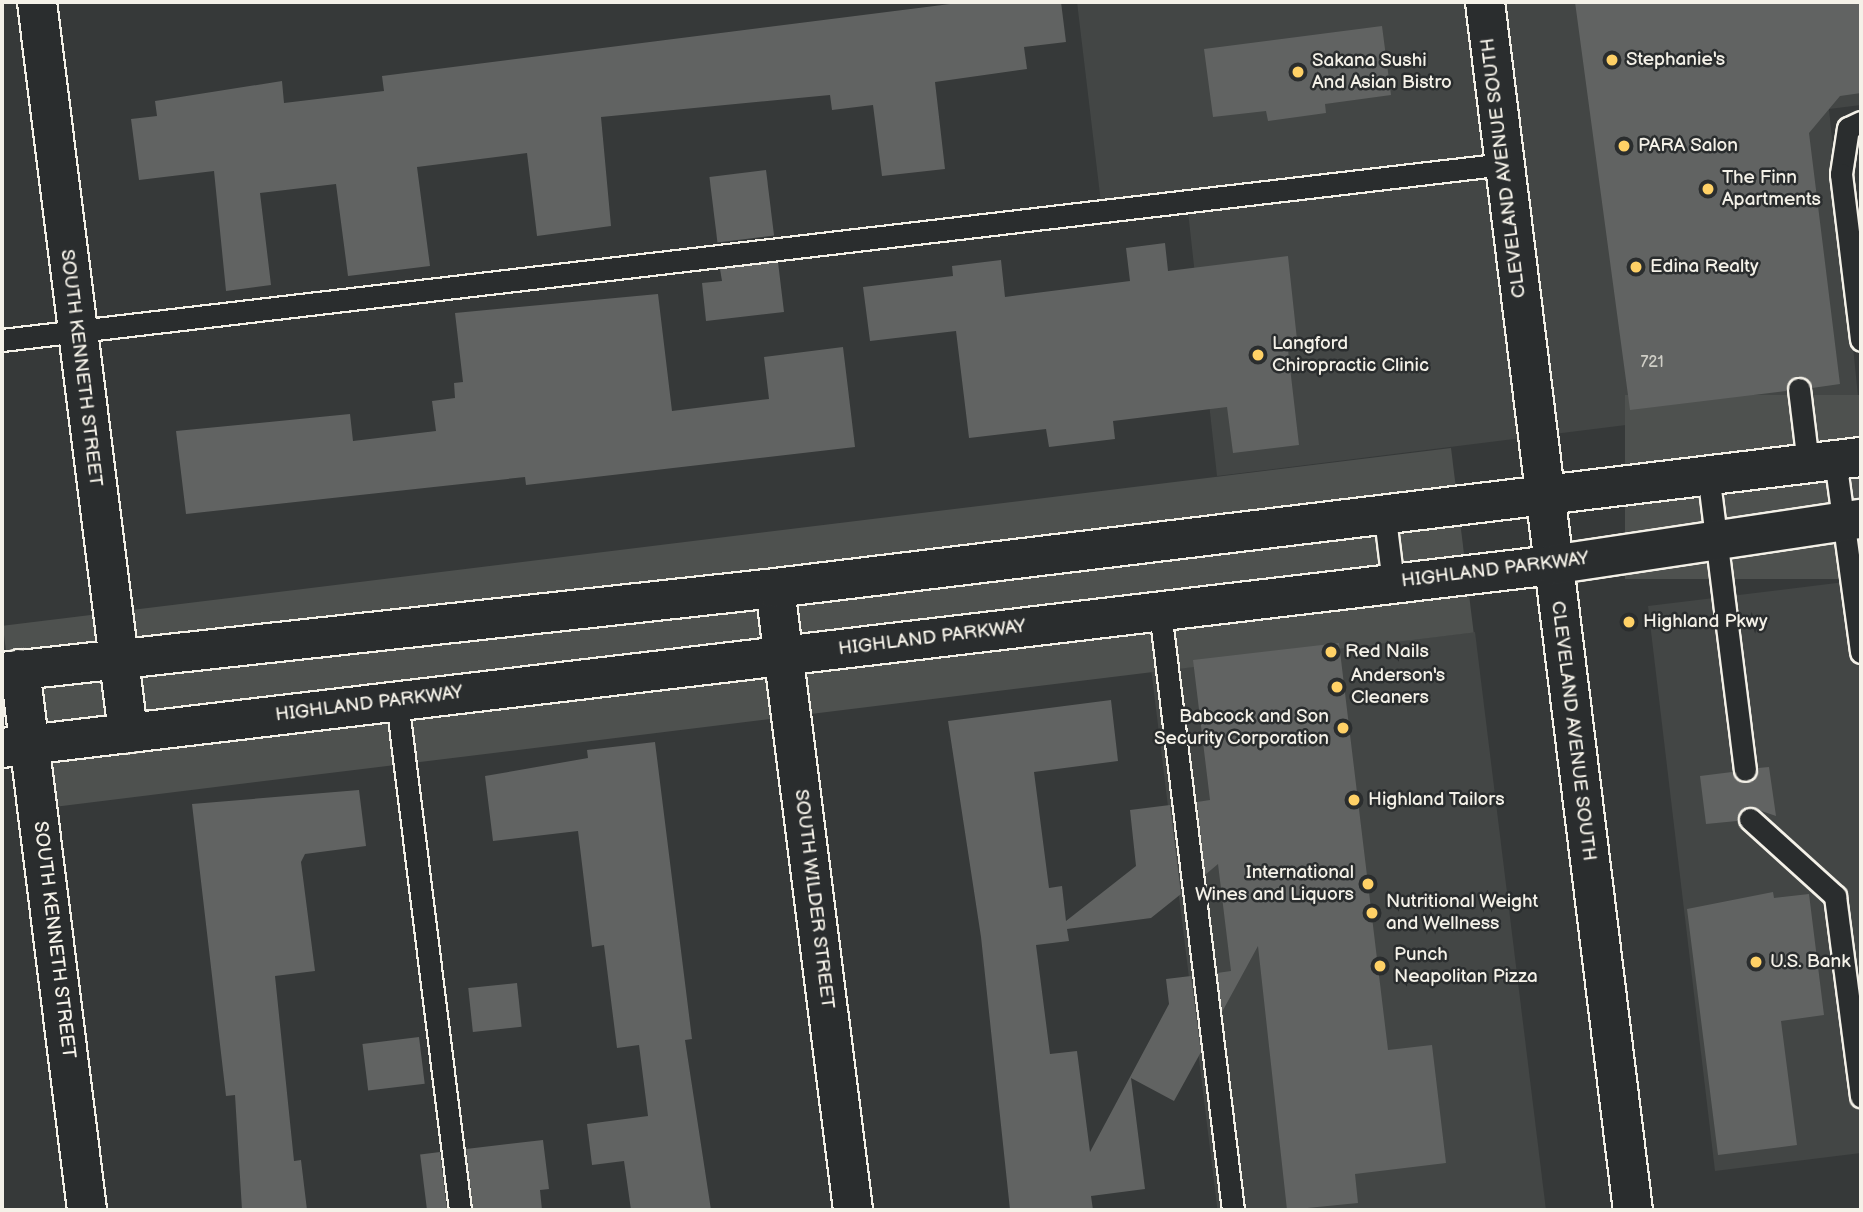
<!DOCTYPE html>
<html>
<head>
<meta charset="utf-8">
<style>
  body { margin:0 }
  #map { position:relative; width:1863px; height:1212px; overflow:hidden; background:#363939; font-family:"Balsamiq Sans",sans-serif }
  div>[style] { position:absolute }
  .built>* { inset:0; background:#434645; transform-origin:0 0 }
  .green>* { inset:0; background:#4e514f; transform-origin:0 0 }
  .building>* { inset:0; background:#616362; transform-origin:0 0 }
  .roads { filter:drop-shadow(2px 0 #f4f1e8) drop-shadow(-2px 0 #f4f1e8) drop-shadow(0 2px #f4f1e8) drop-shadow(0 -2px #f4f1e8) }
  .lane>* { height:21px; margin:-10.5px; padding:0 10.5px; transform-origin:10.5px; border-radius:10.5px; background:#2a2d2e }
  .street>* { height:38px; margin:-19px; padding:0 19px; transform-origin:19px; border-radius:19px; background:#2a2d2e }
  .secondary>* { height:38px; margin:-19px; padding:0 19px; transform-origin:19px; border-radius:19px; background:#2a2d2e }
  .dots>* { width:19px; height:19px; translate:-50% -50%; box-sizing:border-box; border:4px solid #2a2d2e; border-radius:50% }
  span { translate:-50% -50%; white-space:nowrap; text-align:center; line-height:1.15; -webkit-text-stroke:5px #2a2d2e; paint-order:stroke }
  .number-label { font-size:16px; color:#cfcec6 }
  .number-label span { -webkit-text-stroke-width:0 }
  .poi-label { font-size:19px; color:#f4f1e8 }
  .left { translate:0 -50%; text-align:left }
  .right { translate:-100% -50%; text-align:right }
  .street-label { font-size:19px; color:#f4f1e8 }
  .frame { position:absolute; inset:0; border:4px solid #f4f1e8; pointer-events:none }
</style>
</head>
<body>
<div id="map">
  <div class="built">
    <i style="clip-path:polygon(1077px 2px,1861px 2px,1861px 105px,1829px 109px,1858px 396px,1217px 476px,1186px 193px,1101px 203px)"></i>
    <i style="clip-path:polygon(1861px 580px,1861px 1153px,1715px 1171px,1648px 606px)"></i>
    <i style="left:1475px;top:632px;width:582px;height:326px;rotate:83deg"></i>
  </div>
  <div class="green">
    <i style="left:1861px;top:395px;width:184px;height:236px;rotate:90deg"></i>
    <i style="left:1451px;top:448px;width:186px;height:1459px;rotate:83deg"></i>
  </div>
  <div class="building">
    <i style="clip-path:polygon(966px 2px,1061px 2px,1066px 42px,1024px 47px,1027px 69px,935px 82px,945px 169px,882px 176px,873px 105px,832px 110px,830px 95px,601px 117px,611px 226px,537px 236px,527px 153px,417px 167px,430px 266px,348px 276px,336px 184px,260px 193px,271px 285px,226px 291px,214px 171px,139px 180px,131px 119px,157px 116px,155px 101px,282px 81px,284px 103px,384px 91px,382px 76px)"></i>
    <i style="clip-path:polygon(1575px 2px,1861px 2px,1861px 93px,1840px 96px,1809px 133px,1840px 384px,1812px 388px,1798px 376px,1786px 391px,1630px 410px)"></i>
    <i style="clip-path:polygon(1382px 26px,1391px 95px,1325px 104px,1326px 113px,1268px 121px,1266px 111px,1213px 117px,1204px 49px)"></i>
    <i style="left:766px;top:170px;width:66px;height:57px;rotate:83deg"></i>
    <i style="clip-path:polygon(1165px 243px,1168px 271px,1288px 256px,1298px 349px,1288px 350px,1299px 445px,1233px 453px,1227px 407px,1113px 421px,1115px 439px,1049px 447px,1046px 429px,969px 438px,956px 331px,870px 341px,863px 287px,953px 276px,952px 266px,1001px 260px,1005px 297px,1130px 281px,1126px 248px)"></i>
    <i style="clip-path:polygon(778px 262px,784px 312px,706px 321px,702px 283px,722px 281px,720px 269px)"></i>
    <i style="clip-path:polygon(658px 294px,672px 411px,769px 399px,764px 357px,843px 347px,855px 447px,526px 485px,525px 477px,186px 514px,176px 431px,350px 414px,353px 441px,436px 431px,432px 401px,455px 398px,454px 383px,463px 382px,455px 313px)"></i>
    <i style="clip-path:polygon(1339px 643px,1388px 1050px,1432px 1045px,1446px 1163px,1355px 1174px,1358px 1203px,1287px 1210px,1258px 946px,1222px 1012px,1217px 973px,1231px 971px,1218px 864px,1205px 875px,1197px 802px,1210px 800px,1193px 660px)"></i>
    <i style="clip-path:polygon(1111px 700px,1118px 761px,1034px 772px,1049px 888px,1062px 886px,1066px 921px,1136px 866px,1130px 810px,1170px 805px,1181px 894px,1151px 918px,1067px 929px,1069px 941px,1036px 945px,1050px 1054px,1077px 1051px,1090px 1152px,1169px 1004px,1166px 979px,1191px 976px,1201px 1052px,1174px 1101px,1131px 1078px,1145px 1189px,1091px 1196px,1093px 1210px,1010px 1210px,981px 937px,948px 721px)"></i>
    <i style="clip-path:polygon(655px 742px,692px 1039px,685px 1040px,711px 1210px,631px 1210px,624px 1161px,592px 1165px,587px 1124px,648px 1116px,639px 1045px,617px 1048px,604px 945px,592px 947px,578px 831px,493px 841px,485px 776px,588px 758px,587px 750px)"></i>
    <i style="clip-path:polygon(1769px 767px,1776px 816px,1747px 806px,1737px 821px,1706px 824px,1700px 776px,1732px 772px,1747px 783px,1758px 768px)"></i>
    <i style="clip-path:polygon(359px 790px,366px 846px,305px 854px,301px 862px,315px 971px,275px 976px,294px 1161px,301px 1160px,307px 1210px,242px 1210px,235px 1095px,226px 1096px,192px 804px)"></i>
    <i style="clip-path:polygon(1773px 892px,1774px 898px,1809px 894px,1824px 1015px,1781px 1021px,1797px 1145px,1718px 1155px,1687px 909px)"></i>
    <i style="left:517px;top:983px;width:44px;height:49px;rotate:84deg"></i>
    <i style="left:419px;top:1037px;width:47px;height:57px;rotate:83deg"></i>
    <i style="clip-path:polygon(543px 1140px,549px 1189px,540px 1190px,542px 1210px,473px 1210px,466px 1149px)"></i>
    <i style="left:440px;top:1152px;width:58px;height:20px;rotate:83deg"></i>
  </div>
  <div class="roads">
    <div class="lane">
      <i style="left:1861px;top:122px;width:14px;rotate:155deg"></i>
      <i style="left:1848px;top:128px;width:47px;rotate:98.7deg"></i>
      <i style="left:1841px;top:174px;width:167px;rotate:83.1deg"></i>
      <i style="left:2px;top:340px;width:1512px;rotate:-6.68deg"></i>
      <i style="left:1799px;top:389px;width:75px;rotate:83.1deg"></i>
      <i style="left:1835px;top:459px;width:195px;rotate:82.3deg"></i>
      <i style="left:1708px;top:473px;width:299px;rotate:82.9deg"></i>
      <i style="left:1384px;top:510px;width:74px;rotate:83deg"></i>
      <i style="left:1160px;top:611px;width:603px;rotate:83.05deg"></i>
      <i style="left:397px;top:701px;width:513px;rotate:82.94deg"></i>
      <i style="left:1750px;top:819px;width:115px;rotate:42.2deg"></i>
      <i style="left:1835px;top:896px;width:202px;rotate:82.6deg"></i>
    </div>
    <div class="street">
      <i style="left:37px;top:2px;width:737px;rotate:82.9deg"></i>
      <i style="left:775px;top:588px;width:627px;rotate:82.85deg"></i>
      <i style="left:20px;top:669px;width:545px;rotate:82.94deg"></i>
    </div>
    <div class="secondary">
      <i style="left:1485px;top:2px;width:1217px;rotate:83.02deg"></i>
      <i style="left:2px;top:672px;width:778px;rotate:-6.2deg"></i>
      <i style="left:775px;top:588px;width:1094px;rotate:-6.88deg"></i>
      <i style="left:2px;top:748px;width:1561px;rotate:-6.73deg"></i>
      <i style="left:1552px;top:565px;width:312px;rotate:-8.5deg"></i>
    </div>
  </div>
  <div class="dots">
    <i style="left:1612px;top:60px;background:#ffd166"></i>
    <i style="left:1298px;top:72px;background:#ffd166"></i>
    <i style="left:1624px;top:146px;background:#ffd166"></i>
    <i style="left:1708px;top:189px;background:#ffd166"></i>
    <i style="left:1636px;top:267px;background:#ffd166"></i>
    <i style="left:1258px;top:355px;background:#ffd166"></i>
    <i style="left:1629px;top:622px;background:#ffd166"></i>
    <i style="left:1331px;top:652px;background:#ffd166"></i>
    <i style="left:1337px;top:687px;background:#ffd166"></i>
    <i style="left:1343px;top:728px;background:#ffd166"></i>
    <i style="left:1354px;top:800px;background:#ffd166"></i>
    <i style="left:1368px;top:884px;background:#ffd166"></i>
    <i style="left:1372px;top:913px;background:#ffd166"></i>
    <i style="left:1756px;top:962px;background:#ffd166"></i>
    <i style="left:1380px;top:966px;background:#ffd166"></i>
  </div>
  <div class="number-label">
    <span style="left:1652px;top:363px">721</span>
  </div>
  <div class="poi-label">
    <span class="left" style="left:1626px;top:60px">Stephanie's</span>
    <span class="left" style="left:1312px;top:72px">Sakana Sushi<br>And Asian Bistro</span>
    <span class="left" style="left:1638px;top:146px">PARA Salon</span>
    <span class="left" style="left:1722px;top:189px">The Finn<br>Apartments</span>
    <span class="left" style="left:1650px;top:267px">Edina Realty</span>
    <span class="left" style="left:1272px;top:355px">Langford<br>Chiropractic Clinic</span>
    <span class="left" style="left:1643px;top:622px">Highland Pkwy</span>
    <span class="left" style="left:1345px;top:652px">Red Nails</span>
    <span class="left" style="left:1351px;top:687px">Anderson's<br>Cleaners</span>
    <span class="right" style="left:1329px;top:728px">Babcock and Son<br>Security Corporation</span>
    <span class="left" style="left:1368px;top:800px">Highland Tailors</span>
    <span class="right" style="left:1354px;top:884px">International<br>Wines and Liquors</span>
    <span class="left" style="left:1386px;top:913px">Nutritional Weight<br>and Wellness</span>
    <span class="left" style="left:1394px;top:966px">Punch<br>Neapolitan Pizza</span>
    <span class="left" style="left:1770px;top:962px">U.S. Bank</span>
  </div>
  <div class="street-label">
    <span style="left:1504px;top:168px;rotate:-97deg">CLEVELAND AVENUE SOUTH</span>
    <span style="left:81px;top:368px;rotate:83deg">SOUTH KENNETH STREET</span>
    <span style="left:1495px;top:570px;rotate:-7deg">HIGHLAND PARKWAY</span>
    <span style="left:932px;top:638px;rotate:-7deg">HIGHLAND PARKWAY</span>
    <span style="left:369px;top:704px;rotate:-7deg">HIGHLAND PARKWAY</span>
    <span style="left:1573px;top:731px;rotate:83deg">CLEVELAND AVENUE SOUTH</span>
    <span style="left:814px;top:899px;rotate:83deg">SOUTH WILDER STREET</span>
    <span style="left:54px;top:940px;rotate:83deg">SOUTH KENNETH STREET</span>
  </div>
  <div class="frame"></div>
</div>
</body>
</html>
